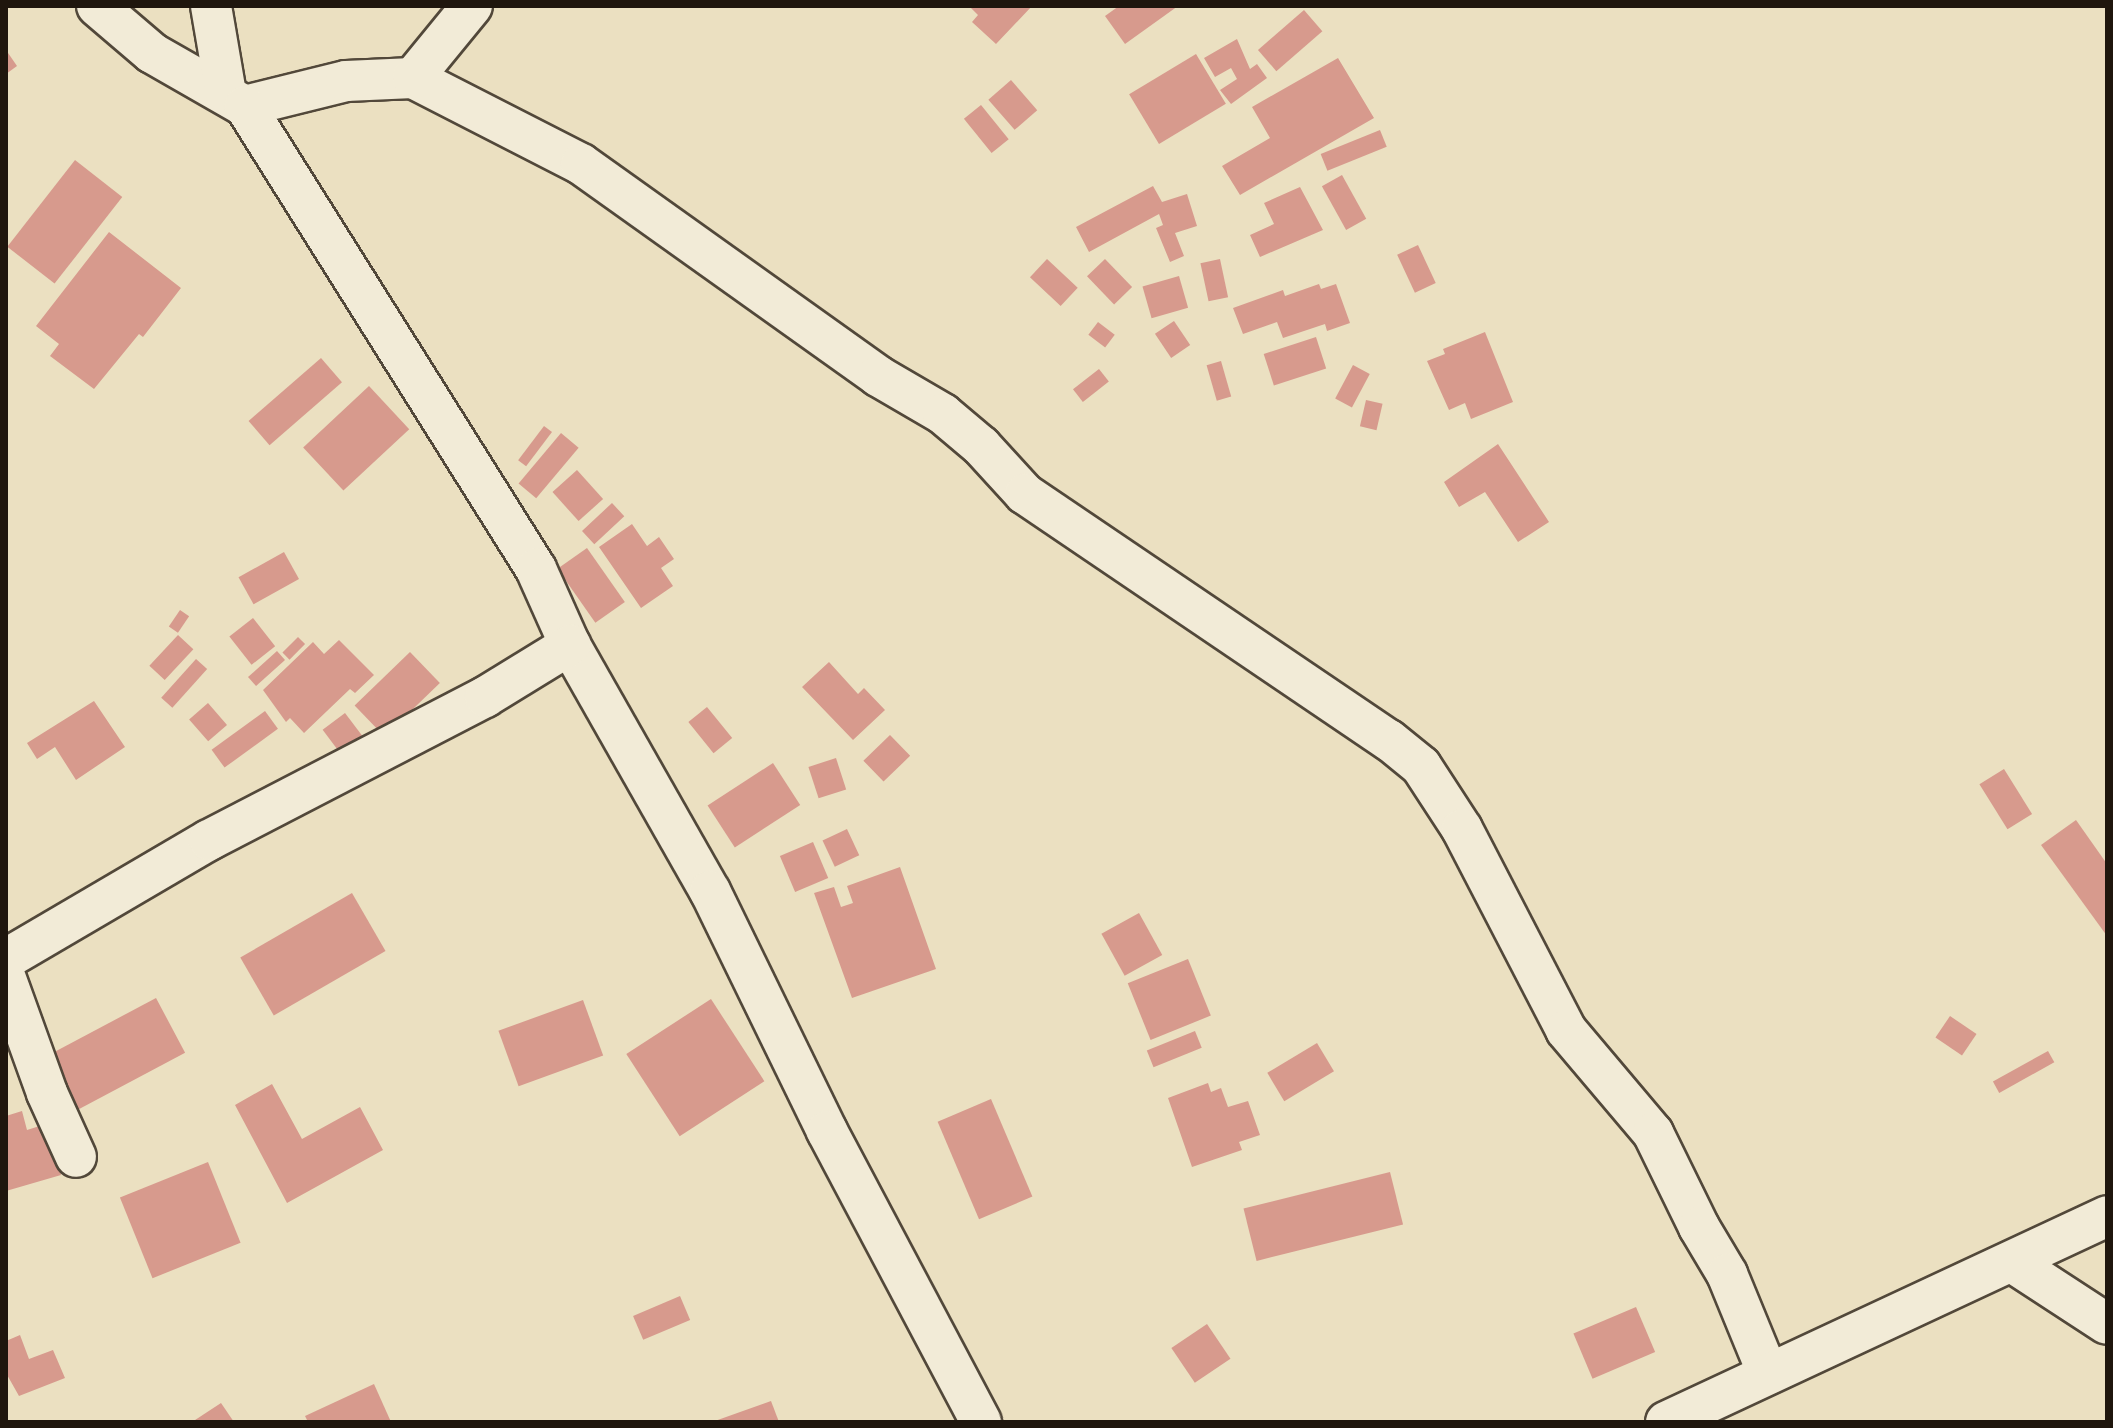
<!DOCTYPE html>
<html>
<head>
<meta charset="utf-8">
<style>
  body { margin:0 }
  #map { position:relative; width:2113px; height:1428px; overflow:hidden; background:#ebe0c1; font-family:"IM FELL English",serif }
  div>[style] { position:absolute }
  .building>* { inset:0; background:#d79a8d; transform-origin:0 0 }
  .roads { filter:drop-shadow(2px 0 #52483a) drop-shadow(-2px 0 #52483a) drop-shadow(0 2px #52483a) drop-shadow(0 -2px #52483a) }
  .street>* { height:40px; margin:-20px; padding:0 20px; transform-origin:20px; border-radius:20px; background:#f2ebd7 }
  span { translate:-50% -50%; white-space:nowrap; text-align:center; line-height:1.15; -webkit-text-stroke:6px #f2ebd7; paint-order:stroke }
  .frame { position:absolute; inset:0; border:8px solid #1f160d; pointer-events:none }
</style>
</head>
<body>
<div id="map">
  <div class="building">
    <i style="clip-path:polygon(969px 6px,1032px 6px,996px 44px,972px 22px,978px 15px)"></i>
    <i style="clip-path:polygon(1119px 6px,1178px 6px,1125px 44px,1105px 16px)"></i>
    <i style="left:1304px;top:10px;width:28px;height:61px;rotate:49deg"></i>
    <i style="clip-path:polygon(1237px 39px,1250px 69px,1257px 64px,1267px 78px,1231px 104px,1220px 90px,1237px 79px,1231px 68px,1215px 77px,1204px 58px)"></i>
    <i style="clip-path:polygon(6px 50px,17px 66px,6px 74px)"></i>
    <i style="left:1196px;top:54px;width:58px;height:78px;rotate:59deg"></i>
    <i style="clip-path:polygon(1338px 58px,1374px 118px,1240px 195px,1222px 166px,1270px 138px,1252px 107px)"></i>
    <i style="left:1011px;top:80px;width:40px;height:30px;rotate:49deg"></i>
    <i style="left:981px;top:105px;width:44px;height:22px;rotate:51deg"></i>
    <i style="left:1380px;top:130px;width:18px;height:64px;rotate:68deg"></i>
    <i style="left:75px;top:160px;width:60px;height:110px;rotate:38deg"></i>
    <i style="left:1342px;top:175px;width:50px;height:23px;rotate:61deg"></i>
    <i style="clip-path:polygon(1153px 186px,1162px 202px,1187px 194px,1197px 226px,1175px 233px,1184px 256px,1170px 262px,1156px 228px,1163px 225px,1159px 214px,1089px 252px,1076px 227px)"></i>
    <i style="clip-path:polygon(1300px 187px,1323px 230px,1260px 257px,1250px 235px,1274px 224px,1264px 203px)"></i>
    <i style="clip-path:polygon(109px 232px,181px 288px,143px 337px,139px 334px,94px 389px,50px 356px,59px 344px,36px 326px)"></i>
    <i style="left:1418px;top:245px;width:42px;height:23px;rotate:65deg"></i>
    <i style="left:1047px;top:259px;width:42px;height:25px;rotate:43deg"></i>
    <i style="left:1105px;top:259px;width:39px;height:25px;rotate:46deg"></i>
    <i style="left:1220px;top:259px;width:39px;height:20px;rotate:78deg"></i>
    <i style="left:1179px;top:276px;width:33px;height:38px;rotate:74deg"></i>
    <i style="clip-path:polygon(1319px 284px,1321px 289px,1336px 284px,1350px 323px,1327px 331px,1325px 324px,1283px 338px,1277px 322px,1243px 334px,1233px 308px,1283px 290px,1285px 296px)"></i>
    <i style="left:1174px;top:321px;width:29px;height:23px;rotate:56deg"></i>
    <i style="left:1098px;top:322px;width:21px;height:16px;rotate:37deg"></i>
    <i style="clip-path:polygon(1485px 332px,1513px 402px,1471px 419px,1465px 403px,1449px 410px,1427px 361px,1445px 354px,1443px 349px)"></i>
    <i style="left:1316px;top:337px;width:33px;height:55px;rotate:72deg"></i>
    <i style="left:321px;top:358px;width:32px;height:96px;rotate:49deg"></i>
    <i style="left:1221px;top:361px;width:37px;height:15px;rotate:74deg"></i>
    <i style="left:1353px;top:365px;width:19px;height:38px;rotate:28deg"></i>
    <i style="left:1099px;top:369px;width:16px;height:33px;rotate:52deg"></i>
    <i style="left:369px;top:386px;width:59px;height:90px;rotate:47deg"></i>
    <i style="left:1366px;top:400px;width:17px;height:27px;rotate:13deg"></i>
    <i style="left:544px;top:426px;width:10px;height:43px;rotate:37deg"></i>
    <i style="left:561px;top:433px;width:23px;height:66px;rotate:40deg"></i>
    <i style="clip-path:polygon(1498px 444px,1549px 522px,1518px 542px,1485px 492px,1459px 507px,1444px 482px)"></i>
    <i style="left:577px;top:470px;width:39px;height:33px;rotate:48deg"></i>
    <i style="left:612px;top:503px;width:18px;height:41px;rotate:47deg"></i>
    <i style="clip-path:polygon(632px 524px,647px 546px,659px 537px,674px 559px,661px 568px,673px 586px,641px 608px,599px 547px)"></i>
    <i style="left:587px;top:548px;width:66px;height:36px;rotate:55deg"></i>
    <i style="left:284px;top:552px;width:31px;height:52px;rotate:61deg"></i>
    <i style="left:180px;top:610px;width:11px;height:20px;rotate:34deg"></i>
    <i style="left:253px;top:618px;width:36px;height:30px;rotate:52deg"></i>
    <i style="left:178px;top:635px;width:21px;height:42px;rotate:43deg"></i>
    <i style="left:298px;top:637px;width:10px;height:22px;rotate:45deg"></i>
    <i style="clip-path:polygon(339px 640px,374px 675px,355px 693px,350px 689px,304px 733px,290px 718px,286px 722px,263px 690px,313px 642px,324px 654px)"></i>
    <i style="left:277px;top:651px;width:12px;height:39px;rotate:48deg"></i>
    <i style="left:410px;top:652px;width:43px;height:77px;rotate:46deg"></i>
    <i style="left:196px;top:659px;width:15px;height:52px;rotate:42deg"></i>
    <i style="clip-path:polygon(829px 662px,858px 694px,864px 688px,885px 710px,853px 740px,802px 687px)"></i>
    <i style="clip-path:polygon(94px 701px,125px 747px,76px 780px,55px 747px,37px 759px,27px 743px)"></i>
    <i style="left:208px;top:703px;width:29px;height:25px;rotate:49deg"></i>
    <i style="left:707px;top:707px;width:40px;height:24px;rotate:51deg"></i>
    <i style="left:265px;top:711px;width:22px;height:66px;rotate:54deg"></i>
    <i style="left:345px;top:713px;width:38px;height:28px;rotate:53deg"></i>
    <i style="left:890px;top:735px;width:29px;height:37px;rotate:46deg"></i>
    <i style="left:836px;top:758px;width:33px;height:29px;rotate:72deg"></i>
    <i style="left:773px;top:763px;width:50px;height:78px;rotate:57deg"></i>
    <i style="left:2004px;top:769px;width:53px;height:29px;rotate:58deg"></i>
    <i style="clip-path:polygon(2076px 820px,2107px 864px,2107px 936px,2041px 845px)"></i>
    <i style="left:847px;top:829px;width:29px;height:27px;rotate:65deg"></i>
    <i style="left:813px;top:842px;width:39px;height:36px;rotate:67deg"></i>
    <i style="clip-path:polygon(900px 867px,936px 969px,852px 998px,814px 893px,834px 887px,841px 907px,853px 903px,847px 886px)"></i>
    <i style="left:352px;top:893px;width:67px;height:129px;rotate:60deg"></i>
    <i style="left:1139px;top:913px;width:48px;height:43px;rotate:61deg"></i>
    <i style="left:1188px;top:959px;width:61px;height:65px;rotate:68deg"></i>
    <i style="left:156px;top:998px;width:62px;height:129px;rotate:62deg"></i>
    <i style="left:711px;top:999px;width:98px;height:101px;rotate:57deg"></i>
    <i style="left:583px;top:1000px;width:59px;height:90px;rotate:70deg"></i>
    <i style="left:1950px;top:1016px;width:32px;height:26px;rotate:34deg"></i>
    <i style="left:1195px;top:1031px;width:18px;height:52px;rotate:68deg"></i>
    <i style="left:1317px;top:1043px;width:33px;height:58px;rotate:59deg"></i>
    <i style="left:2048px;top:1051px;width:13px;height:63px;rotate:61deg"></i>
    <i style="clip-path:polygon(1208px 1083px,1211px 1092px,1221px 1088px,1228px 1107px,1248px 1101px,1260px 1135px,1239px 1142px,1242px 1150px,1192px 1167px,1168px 1098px)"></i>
    <i style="clip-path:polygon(272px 1084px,302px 1139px,360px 1107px,383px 1150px,287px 1203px,235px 1105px)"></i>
    <i style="left:991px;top:1099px;width:106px;height:58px;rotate:67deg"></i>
    <i style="clip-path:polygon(22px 1111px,27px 1130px,46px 1124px,61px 1175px,6px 1191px,6px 1116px)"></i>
    <i style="left:208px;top:1162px;width:87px;height:95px;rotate:68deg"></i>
    <i style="left:1390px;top:1172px;width:54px;height:151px;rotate:76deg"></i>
    <i style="left:680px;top:1296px;width:26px;height:51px;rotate:67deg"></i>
    <i style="left:1636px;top:1307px;width:49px;height:68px;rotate:67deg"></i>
    <i style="left:1207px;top:1324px;width:42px;height:43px;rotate:56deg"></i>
    <i style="clip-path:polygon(20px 1335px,29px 1359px,53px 1350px,65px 1378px,19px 1396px,6px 1373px,6px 1341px)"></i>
    <i style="clip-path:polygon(374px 1384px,391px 1422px,308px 1422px,305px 1416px)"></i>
    <i style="clip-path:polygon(771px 1401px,779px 1422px,712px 1422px)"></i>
    <i style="clip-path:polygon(221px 1403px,234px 1422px,192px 1422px)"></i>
  </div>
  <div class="roads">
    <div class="street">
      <i style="left:97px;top:6px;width:72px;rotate:40.5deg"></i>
      <i style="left:152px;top:53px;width:107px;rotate:29.7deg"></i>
      <i style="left:245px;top:106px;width:104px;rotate:-13.9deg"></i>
      <i style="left:346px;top:81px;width:67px;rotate:-2.6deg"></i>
      <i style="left:413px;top:78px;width:189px;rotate:27.1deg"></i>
      <i style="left:581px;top:164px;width:365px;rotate:35.5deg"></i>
      <i style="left:878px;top:376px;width:75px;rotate:30.3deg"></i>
      <i style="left:943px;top:414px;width:50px;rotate:40.1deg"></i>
      <i style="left:981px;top:446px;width:65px;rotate:47.5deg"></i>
      <i style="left:1025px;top:494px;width:439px;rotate:34.1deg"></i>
      <i style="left:1389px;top:740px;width:41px;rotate:39.1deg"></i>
      <i style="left:1421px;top:766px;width:75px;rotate:56.9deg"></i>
      <i style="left:1462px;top:829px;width:226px;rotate:62.6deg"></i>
      <i style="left:1566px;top:1030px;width:135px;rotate:49.8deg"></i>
      <i style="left:1653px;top:1133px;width:105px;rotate:63.9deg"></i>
      <i style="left:1699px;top:1227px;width:55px;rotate:59.2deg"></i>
      <i style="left:1727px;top:1274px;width:108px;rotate:67.7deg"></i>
      <i style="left:211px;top:6px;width:89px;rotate:80.3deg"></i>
      <i style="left:413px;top:78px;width:93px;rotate:-50.7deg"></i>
      <i style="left:245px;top:106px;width:547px;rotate:57.85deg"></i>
      <i style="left:536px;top:569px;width:83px;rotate:65.9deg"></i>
      <i style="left:570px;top:645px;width:283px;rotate:60.4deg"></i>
      <i style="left:710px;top:891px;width:267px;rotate:64deg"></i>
      <i style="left:827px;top:1131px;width:329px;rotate:62.1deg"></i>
      <i style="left:6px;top:959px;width:235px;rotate:-30.4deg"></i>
      <i style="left:209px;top:840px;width:311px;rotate:-27.4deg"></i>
      <i style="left:485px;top:697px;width:100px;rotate:-31.5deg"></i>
      <i style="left:6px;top:979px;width:121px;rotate:70.2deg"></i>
      <i style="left:47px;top:1093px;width:70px;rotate:65.6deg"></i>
      <i style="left:2012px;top:1262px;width:113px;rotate:33.1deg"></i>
      <i style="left:1666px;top:1422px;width:487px;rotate:-25deg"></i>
    </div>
  </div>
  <div class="frame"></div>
</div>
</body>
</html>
